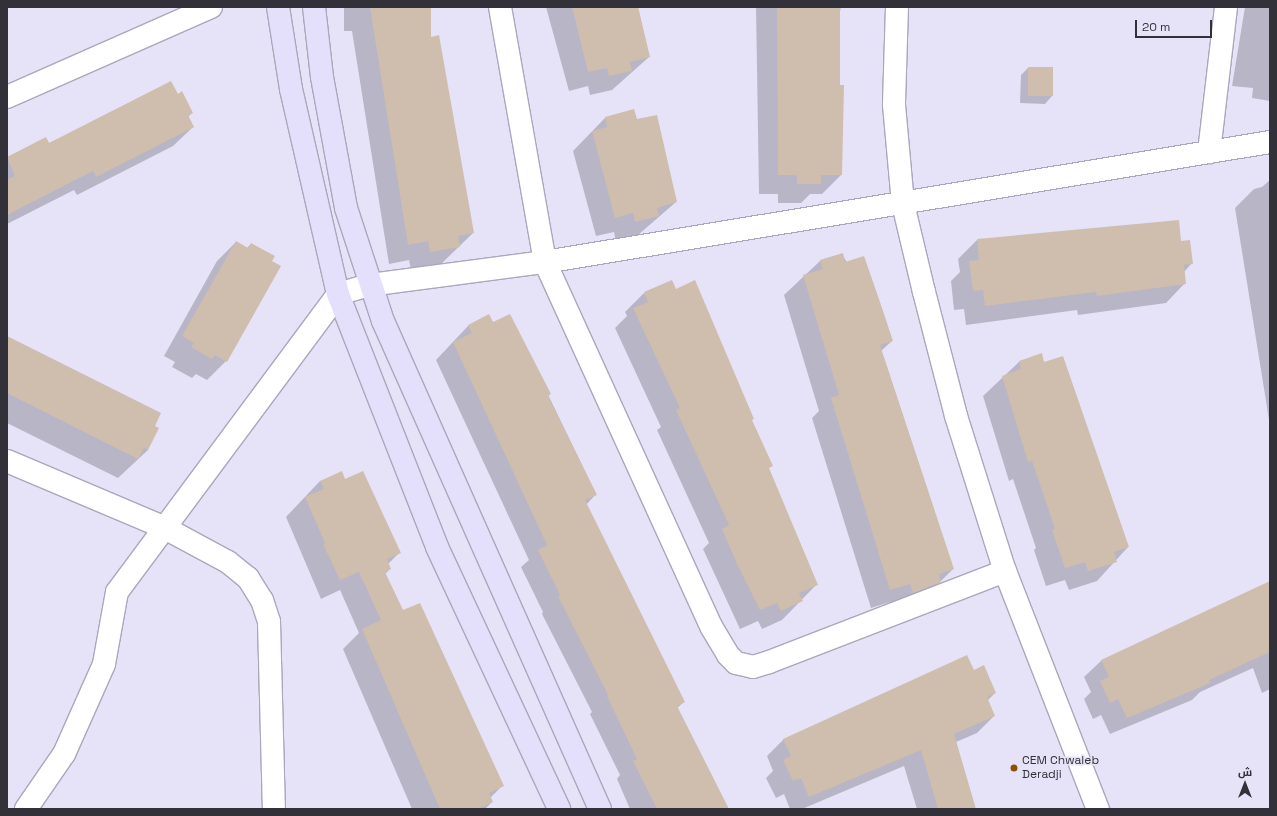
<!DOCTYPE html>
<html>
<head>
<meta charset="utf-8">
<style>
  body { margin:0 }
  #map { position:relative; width:1277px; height:816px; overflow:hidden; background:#e6e3f8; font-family:"Space Grotesk",Cairo,sans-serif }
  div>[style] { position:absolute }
  .shadow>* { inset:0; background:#0003 }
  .building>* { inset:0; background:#cfbeae; transform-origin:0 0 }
  .roads { filter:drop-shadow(1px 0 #aaa7bb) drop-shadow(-1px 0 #aaa7bb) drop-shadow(0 1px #aaa7bb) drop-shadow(0 -1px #aaa7bb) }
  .minor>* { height:22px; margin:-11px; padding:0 11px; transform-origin:11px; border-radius:11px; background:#fff }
  .major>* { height:22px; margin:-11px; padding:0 11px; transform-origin:11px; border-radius:11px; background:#e4e0fc }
  .dots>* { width:11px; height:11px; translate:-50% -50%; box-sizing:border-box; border:2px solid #e6e3f8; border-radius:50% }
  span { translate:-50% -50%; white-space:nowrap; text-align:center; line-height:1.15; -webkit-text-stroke:3px #e6e3f8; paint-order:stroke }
  .poi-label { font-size:12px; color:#323139 }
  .left { translate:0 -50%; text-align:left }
  .frame { position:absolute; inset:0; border:8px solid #323139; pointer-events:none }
  .north { position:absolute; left:1225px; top:764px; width:40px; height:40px; -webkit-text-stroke:3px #e6e3f8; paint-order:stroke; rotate:0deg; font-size:11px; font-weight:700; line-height:16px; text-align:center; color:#323139 }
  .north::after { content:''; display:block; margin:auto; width:14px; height:18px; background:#323139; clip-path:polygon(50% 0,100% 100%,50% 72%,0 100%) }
  .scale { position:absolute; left:1135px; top:20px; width:77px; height:18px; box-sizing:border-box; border:2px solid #323139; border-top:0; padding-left:5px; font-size:12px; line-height:14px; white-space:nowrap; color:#323139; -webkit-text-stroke:3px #e6e3f8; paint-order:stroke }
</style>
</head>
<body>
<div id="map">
  <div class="shadow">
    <i style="clip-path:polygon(344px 7px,429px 7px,430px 38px,473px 233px,440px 265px,411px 270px,409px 260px,389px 264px,352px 31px,344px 31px)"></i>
    <i style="clip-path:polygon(546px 7px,638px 7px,649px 57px,612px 90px,590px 95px,588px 86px,569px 91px)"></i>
    <i style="clip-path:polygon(756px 7px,841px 7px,839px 16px,841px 175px,822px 194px,810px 194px,801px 203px,778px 203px,778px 194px,759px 194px)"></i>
    <i style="clip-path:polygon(1245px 7px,1270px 7px,1270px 101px,1252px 98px,1253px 88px,1232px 86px)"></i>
    <i style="clip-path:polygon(1028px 68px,1052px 96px,1045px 104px,1020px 103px,1021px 75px)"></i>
    <i style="clip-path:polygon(177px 95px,192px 113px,188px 117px,193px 127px,173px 146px,77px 195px,74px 190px,7px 224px,7px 158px,46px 138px,49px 144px)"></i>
    <i style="clip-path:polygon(605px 118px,636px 120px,676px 202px,638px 235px,616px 241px,614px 232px,596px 236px,573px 151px)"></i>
    <i style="clip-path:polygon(1270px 180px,1270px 426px,1235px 208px,1254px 189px,1262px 187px)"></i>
    <i style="clip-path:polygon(977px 240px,1181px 242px,1192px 263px,1184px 272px,1185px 283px,1166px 303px,1078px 315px,1077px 310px,966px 325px,964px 309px,954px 310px,951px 281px,960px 272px,958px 259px)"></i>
    <i style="clip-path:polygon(236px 242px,247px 248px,251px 244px,271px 261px,226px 361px,207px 380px,196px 374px,192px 378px,172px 367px,175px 362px,164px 356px,217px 261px)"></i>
    <i style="clip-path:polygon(842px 254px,892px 341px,881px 351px,953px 569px,921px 601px,894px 612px,890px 602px,871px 608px,812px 418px,819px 411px,784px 295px,820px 261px)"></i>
    <i style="clip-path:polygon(644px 293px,751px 421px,771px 466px,768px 469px,817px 584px,782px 620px,762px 629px,758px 621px,740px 629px,703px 549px,709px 543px,657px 430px,661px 427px,615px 328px,627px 316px,625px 312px)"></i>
    <i style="clip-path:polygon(489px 316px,493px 324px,510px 316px,596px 494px,586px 505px,684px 702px,677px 708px,728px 809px,630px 809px,617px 779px,620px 775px,590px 714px,592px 712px,542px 614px,543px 612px,521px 567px,529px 560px,436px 360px,468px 326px)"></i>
    <i style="clip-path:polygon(7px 338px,153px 427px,148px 450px,118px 478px,7px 423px)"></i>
    <i style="clip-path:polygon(1020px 361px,1044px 363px,1128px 547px,1097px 581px,1069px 590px,1065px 580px,1046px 586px,1034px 550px,1036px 548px,1013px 479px,1009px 481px,983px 396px)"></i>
    <i style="clip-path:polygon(320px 481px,345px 481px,400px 552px,388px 564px,390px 569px,385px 574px,402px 612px,420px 604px,502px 786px,490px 798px,492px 802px,485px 809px,412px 809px,343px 649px,359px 633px,340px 590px,321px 599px,286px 517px)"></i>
    <i style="clip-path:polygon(1270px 582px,1270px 689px,1262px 693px,1253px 668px,1200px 692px,1192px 700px,1110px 734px,1101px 715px,1093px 719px,1084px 699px,1091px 692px,1084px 677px,1101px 661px)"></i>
    <i style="clip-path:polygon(973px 671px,995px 693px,987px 701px,994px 716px,977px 733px,956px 742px,975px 809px,917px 809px,904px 766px,802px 809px,790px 809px,784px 794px,776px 798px,766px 778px,773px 771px,767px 756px,784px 739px)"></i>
  </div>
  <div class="building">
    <i style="clip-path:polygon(370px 7px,431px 7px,431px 37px,439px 35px,474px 233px,458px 236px,460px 247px,430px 252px,428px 241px,408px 245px)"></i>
    <i style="clip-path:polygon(572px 7px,638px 7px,650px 57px,630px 62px,632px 71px,609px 76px,607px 68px,588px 72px)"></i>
    <i style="clip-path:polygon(777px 7px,840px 7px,840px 85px,844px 85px,842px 175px,821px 175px,821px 184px,797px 184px,797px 175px,778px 175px)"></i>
    <i style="left:1028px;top:67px;width:25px;height:29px"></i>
    <i style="clip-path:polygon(171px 81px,178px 94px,182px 91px,193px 113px,188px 115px,194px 127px,96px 177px,93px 171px,7px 215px,7px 180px,15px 176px,7px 157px,46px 137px,49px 143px)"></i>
    <i style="clip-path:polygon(634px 109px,637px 119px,657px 115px,677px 202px,657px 208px,659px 216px,635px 222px,633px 213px,615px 218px,592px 131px,607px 127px,605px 117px)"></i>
    <i style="clip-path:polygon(1179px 220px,1181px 241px,1190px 240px,1193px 264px,1184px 265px,1186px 284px,1097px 296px,1096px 292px,985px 306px,983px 290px,973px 291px,969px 261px,979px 260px,977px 239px)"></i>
    <i style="clip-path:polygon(236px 241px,248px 248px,251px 243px,275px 256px,272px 261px,281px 266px,227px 362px,215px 355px,212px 359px,191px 347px,194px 343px,182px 336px)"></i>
    <i style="clip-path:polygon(843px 253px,845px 262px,864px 256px,880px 302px,893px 341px,880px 345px,954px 569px,939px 574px,941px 582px,913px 593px,910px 584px,890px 590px,831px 398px,839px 395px,803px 275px,823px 269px,820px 260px)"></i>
    <i style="clip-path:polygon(672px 280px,676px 289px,695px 280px,754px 419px,752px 420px,773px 466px,769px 468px,818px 585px,799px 593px,803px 601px,781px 611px,777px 603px,760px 610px,738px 566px,722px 529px,729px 525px,676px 410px,680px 408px,633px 308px,648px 302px,644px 292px)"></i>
    <i style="clip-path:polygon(489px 314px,493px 322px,510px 314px,551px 394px,548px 396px,597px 495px,585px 500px,685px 702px,677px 706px,729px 809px,657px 809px,633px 761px,637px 759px,607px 696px,608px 695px,558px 596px,560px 595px,538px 550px,547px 545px,453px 342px,472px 333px,468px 325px)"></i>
    <i style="clip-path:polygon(7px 336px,161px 413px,155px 426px,159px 428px,148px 450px,144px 448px,138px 459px,7px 393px)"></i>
    <i style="clip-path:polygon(1042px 353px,1044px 362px,1063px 356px,1129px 547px,1114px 552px,1117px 562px,1088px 571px,1085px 562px,1065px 568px,1052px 530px,1055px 529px,1032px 461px,1028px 462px,1002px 376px,1021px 369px,1019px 361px)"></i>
    <i style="clip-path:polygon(342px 471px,345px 479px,363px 471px,401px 553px,387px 559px,391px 569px,385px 572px,403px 610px,420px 603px,504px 786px,489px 793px,493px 802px,478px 809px,440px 809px,362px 629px,381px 620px,359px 572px,340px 580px,323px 544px,325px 543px,305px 497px,324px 489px,320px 481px)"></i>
    <i style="clip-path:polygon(1270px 581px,1270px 652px,1209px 680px,1210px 683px,1127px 718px,1118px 699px,1110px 703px,1100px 681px,1109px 677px,1101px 660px)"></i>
    <i style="clip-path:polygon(967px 655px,974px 670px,984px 665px,996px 693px,987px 697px,995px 716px,954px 734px,976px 809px,938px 809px,921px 750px,809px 797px,801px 778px,793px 781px,783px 760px,791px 756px,783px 739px)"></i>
  </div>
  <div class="roads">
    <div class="minor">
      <i style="left:500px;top:7px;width:259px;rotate:80deg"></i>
      <i style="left:545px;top:262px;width:402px;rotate:65.5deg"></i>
      <i style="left:712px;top:628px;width:31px;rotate:59deg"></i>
      <i style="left:728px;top:655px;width:11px;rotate:45deg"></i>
      <i style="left:736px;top:663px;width:17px;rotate:13deg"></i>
      <i style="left:753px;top:667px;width:17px;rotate:-17deg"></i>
      <i style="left:769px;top:662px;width:253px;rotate:-21.1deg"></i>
      <i style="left:897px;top:7px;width:98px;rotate:91.8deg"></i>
      <i style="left:894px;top:105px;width:99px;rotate:84.8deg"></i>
      <i style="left:903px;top:204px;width:90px;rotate:76.6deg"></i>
      <i style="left:924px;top:292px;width:128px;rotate:75.5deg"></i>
      <i style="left:956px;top:416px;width:163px;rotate:72.5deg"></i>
      <i style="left:1005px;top:571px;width:256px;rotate:68.7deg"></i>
      <i style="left:7px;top:97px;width:223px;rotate:-23.8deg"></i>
      <i style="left:1209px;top:152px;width:146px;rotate:-83.3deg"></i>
      <i style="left:7px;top:461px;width:169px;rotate:22.9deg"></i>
      <i style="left:163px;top:527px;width:74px;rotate:28.3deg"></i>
      <i style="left:228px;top:562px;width:26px;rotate:39deg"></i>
      <i style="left:248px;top:578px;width:26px;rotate:58deg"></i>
      <i style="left:262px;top:600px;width:23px;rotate:72deg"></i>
      <i style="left:269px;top:622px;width:187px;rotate:88.5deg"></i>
      <i style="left:26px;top:809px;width:67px;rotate:-55.4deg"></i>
      <i style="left:64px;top:754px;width:98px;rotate:-66deg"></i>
      <i style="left:104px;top:664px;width:73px;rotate:-79.8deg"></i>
      <i style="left:117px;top:592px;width:371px;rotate:-53.4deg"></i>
      <i style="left:338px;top:294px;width:33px;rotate:-16deg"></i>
      <i style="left:370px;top:285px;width:177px;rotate:-7.5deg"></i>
      <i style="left:545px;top:262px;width:735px;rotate:-9.4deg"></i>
    </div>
    <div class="major">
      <i style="left:278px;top:7px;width:83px;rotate:81deg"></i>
      <i style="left:291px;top:89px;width:210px;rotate:77.1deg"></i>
      <i style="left:338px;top:294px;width:272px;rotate:68.6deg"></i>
      <i style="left:437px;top:547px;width:289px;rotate:65deg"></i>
      <i style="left:314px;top:7px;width:70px;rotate:83.5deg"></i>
      <i style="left:322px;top:77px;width:133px;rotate:79.6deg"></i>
      <i style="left:346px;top:208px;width:119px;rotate:71.9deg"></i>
      <i style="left:383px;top:321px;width:534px;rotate:66.03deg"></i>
    </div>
  </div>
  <div class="dots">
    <i style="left:1014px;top:768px;background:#8a5106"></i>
  </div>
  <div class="poi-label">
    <span class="left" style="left:1022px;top:768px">CEM Chwaleb<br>Deradji</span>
  </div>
  <div class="frame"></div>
  <div class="north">ش</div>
  <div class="scale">20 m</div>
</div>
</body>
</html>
